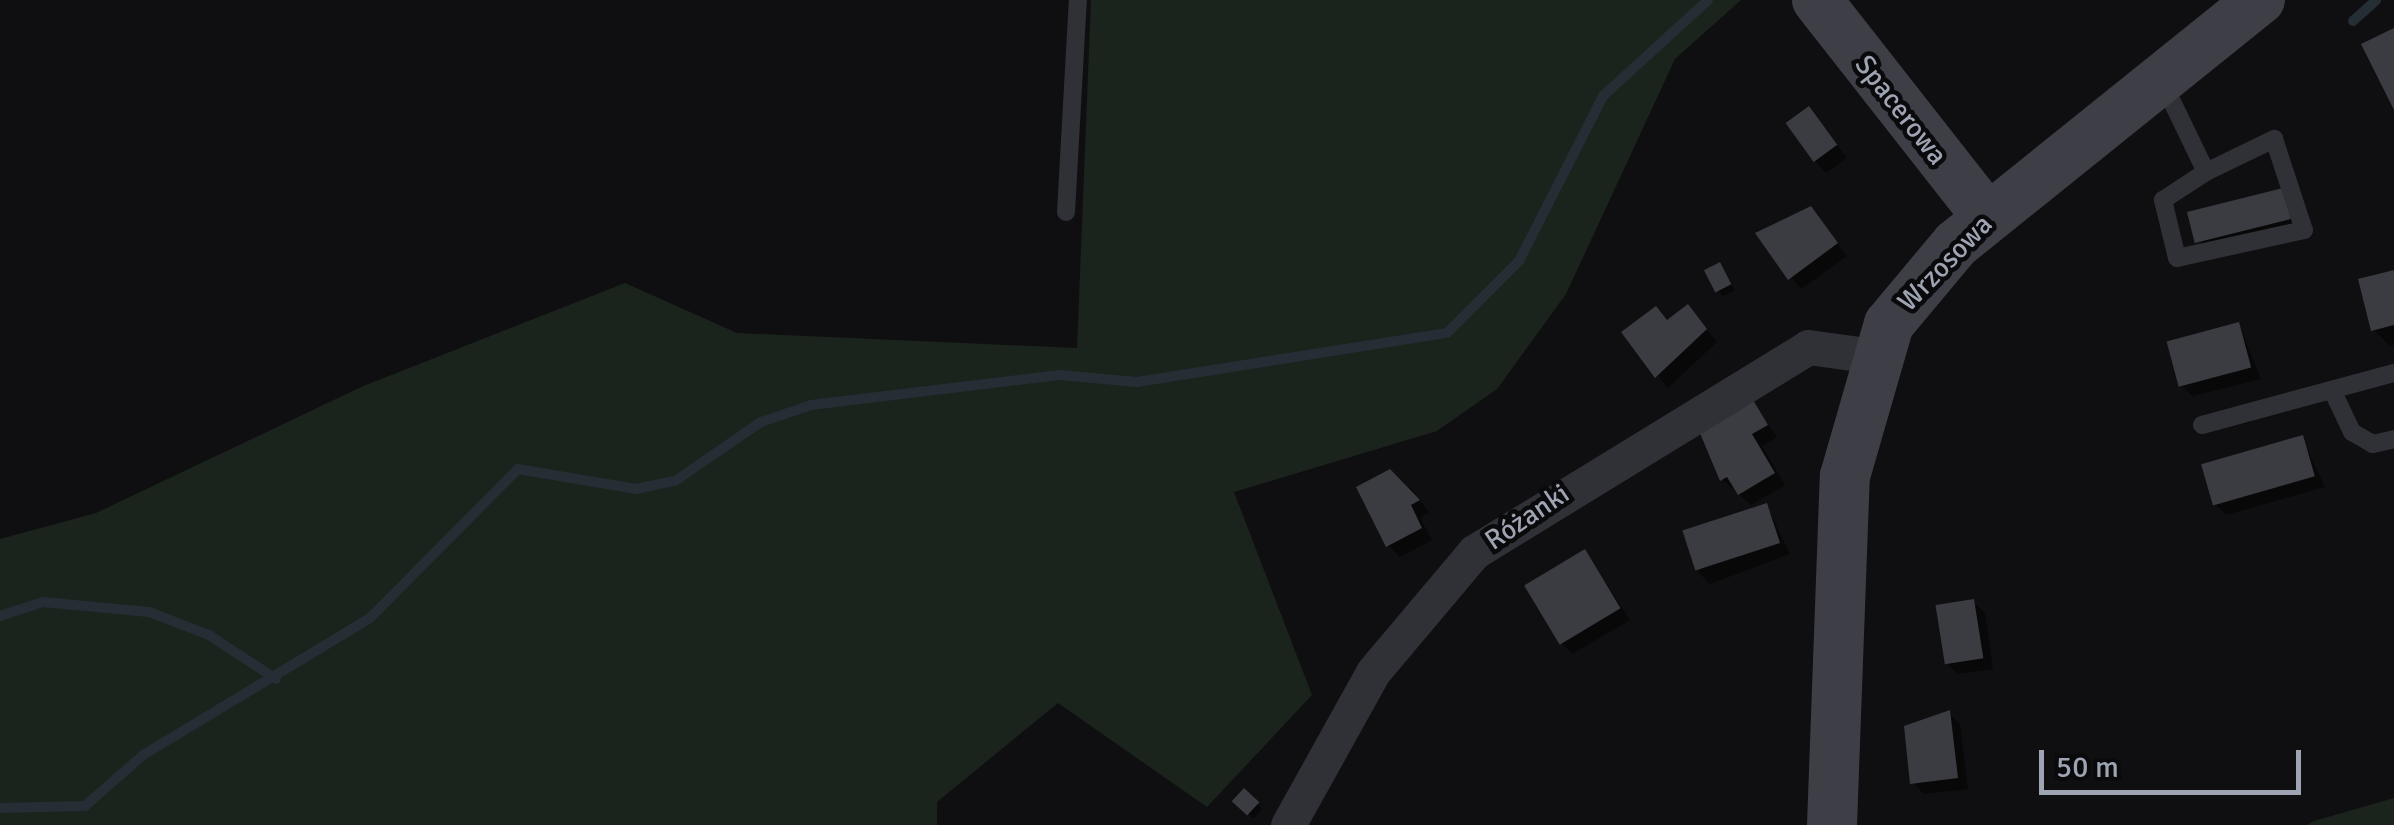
<!DOCTYPE html>
<html>
<head>
<meta charset="utf-8">
<style>
  body { margin:0 }
  #map { position:relative; width:2394px; height:825px; overflow:hidden; background:#0f0f11; font-family:Signika,sans-serif }
  div>[style] { position:absolute }
  .green>* { inset:0; background:#1b231d }
  .shadow>* { inset:0; background:#0007; transform-origin:0 0 }
  .stream>* { height:10px; margin:-5px; padding:0 5px; transform-origin:5px; border-radius:5px; background:#252d35 }
  .building>* { inset:0; background:#3b3c41; transform-origin:0 0 }
  .lane>* { height:18px; margin:-9px; padding:0 9px; transform-origin:9px; border-radius:9px; background:#303136 }
  .street>* { height:35px; margin:-17.5px; padding:0 17.5px; transform-origin:17.5px; border-radius:17.5px; background:#303136 }
  .secondary>* { height:50px; margin:-25px; padding:0 25px; transform-origin:25px; border-radius:25px; background:#3e3f46 }
  span { translate:-50% -50%; white-space:nowrap; text-align:center; line-height:1.15; -webkit-text-stroke:9px #0a0a0c; paint-order:stroke }
  .street-label { font-size:28px; color:#9fa4b3 }
  .scale { position:absolute; left:2039px; top:750px; width:262px; height:45px; box-sizing:border-box; border:5px solid #9fa4b3; border-top:0; padding-left:12px; font-size:30px; line-height:35px; white-space:nowrap; color:#9fa4b3; -webkit-text-stroke:8px #0a0a0c; paint-order:stroke }
</style>
</head>
<body>
<div id="map">
  <div class="green">
    <i style="clip-path:polygon(1091px 0,1741px 0,1675px 59px,1566px 294px,1497px 389px,1437px 431px,1234px 492px,1312px 695px,1207px 807px,1058px 703px,937px 802px,937px 825px,0 825px,0 539px,96px 513px,361px 387px,625px 283px,737px 333px,1077px 348px)"></i>
    <i style="clip-path:polygon(2394px 798px,2394px 825px,2307px 825px,2314px 821px)"></i>
  </div>
  <div class="shadow">
    <i style="clip-path:polygon(1809px 109px,1847px 158px,1826px 173px,1815px 161px)"></i>
    <i style="clip-path:polygon(2282px 191px,2301px 230px,2199px 244px)"></i>
    <i style="clip-path:polygon(1810px 209px,1847px 256px,1801px 289px,1758px 234px)"></i>
    <i style="clip-path:polygon(1719px 265px,1735px 290px,1723px 296px,1718px 291px)"></i>
    <i style="clip-path:polygon(2394px 273px,2394px 345px,2390px 346px,2373px 329px)"></i>
    <i style="clip-path:polygon(1688px 308px,1717px 342px,1668px 388px,1624px 332px,1656px 309px,1669px 322px)"></i>
    <i style="clip-path:polygon(2239px 325px,2261px 379px,2192px 396px,2180px 384px)"></i>
    <i style="clip-path:polygon(1749px 398px,1777px 437px,1762px 446px,1785px 485px,1751px 505px,1722px 479px)"></i>
    <i style="clip-path:polygon(2302px 438px,2325px 487px,2226px 515px,2215px 504px)"></i>
    <i style="clip-path:polygon(1410px 487px,1429px 512px,1420px 518px,1432px 540px,1400px 557px,1388px 545px)"></i>
    <i style="clip-path:polygon(1767px 506px,1790px 554px,1710px 584px,1698px 572px)"></i>
    <i style="clip-path:polygon(1585px 552px,1630px 620px,1572px 654px,1561px 642px)"></i>
    <i style="clip-path:polygon(1974px 602px,1985px 613px,1993px 669px,1958px 674px,1946px 663px)"></i>
    <i style="clip-path:polygon(1949px 713px,1960px 724px,1968px 789px,1924px 794px,1913px 783px)"></i>
    <i style="left:1244px;top:792px;width:25px;height:13px;rotate:43deg"></i>
  </div>
  <div class="stream">
    <i style="left:2353px;top:21px;width:31px;rotate:-42deg"></i>
    <i style="left:0;top:616px;width:45px;rotate:-18deg"></i>
    <i style="left:43px;top:602px;width:106px;rotate:5.4deg"></i>
    <i style="left:149px;top:612px;width:64px;rotate:21deg"></i>
    <i style="left:209px;top:635px;width:80px;rotate:33.3deg"></i>
    <i style="left:0;top:808px;width:85px;rotate:-1.3deg"></i>
    <i style="left:85px;top:806px;width:77px;rotate:-41.3deg"></i>
    <i style="left:143px;top:755px;width:265px;rotate:-31.1deg"></i>
    <i style="left:370px;top:618px;width:210px;rotate:-45.2deg"></i>
    <i style="left:518px;top:469px;width:120px;rotate:9.6deg"></i>
    <i style="left:636px;top:489px;width:40px;rotate:-12deg"></i>
    <i style="left:675px;top:481px;width:104px;rotate:-34.5deg"></i>
    <i style="left:761px;top:422px;width:53px;rotate:-18.8deg"></i>
    <i style="left:811px;top:405px;width:250px;rotate:-6.9deg"></i>
    <i style="left:1059px;top:375px;width:78px;rotate:5.1deg"></i>
    <i style="left:1137px;top:382px;width:314px;rotate:-9deg"></i>
    <i style="left:1447px;top:333px;width:102px;rotate:-45deg"></i>
    <i style="left:1519px;top:261px;width:185px;rotate:-63deg"></i>
    <i style="left:1603px;top:96px;width:142px;rotate:-42.4deg"></i>
  </div>
  <div class="building">
    <i style="clip-path:polygon(2394px 28px,2394px 110px,2361px 44px)"></i>
    <i style="left:1809px;top:106px;width:48px;height:29px;rotate:54deg"></i>
    <i style="left:2283px;top:188px;width:32px;height:99px;rotate:76deg"></i>
    <i style="clip-path:polygon(1811px 206px,1838px 243px,1788px 280px,1755px 233px)"></i>
    <i style="left:1720px;top:262px;width:25px;height:18px;rotate:63deg"></i>
    <i style="clip-path:polygon(2394px 270px,2394px 325px,2371px 331px,2358px 279px)"></i>
    <i style="clip-path:polygon(1688px 304px,1707px 329px,1655px 378px,1621px 332px,1656px 306px,1667px 320px)"></i>
    <i style="left:2239px;top:322px;width:47px;height:75px;rotate:75deg"></i>
    <i style="clip-path:polygon(1750px 395px,1768px 425px,1752px 434px,1775px 473px,1738px 495px,1727px 477px,1720px 481px,1697px 426px)"></i>
    <i style="left:2303px;top:435px;width:43px;height:106px;rotate:74deg"></i>
    <i style="clip-path:polygon(1390px 469px,1420px 500px,1411px 505px,1422px 528px,1386px 547px,1356px 487px)"></i>
    <i style="left:1767px;top:503px;width:42px;height:89px;rotate:72deg"></i>
    <i style="left:1585px;top:549px;width:69px;height:71px;rotate:59deg"></i>
    <i style="left:1974px;top:599px;width:60px;height:39px;rotate:81deg"></i>
    <i style="clip-path:polygon(1950px 710px,1958px 778px,1910px 784px,1904px 726px)"></i>
    <i style="left:1244px;top:788px;width:21px;height:18px;rotate:43deg"></i>
  </div>
  <div class="lane">
    <i style="left:2163px;top:83px;width:99px;rotate:64.2deg"></i>
    <i style="left:2206px;top:172px;width:76px;rotate:-25.9deg"></i>
    <i style="left:2274px;top:139px;width:96px;rotate:71.8deg"></i>
    <i style="left:2304px;top:230px;width:130px;rotate:167.6deg"></i>
    <i style="left:2177px;top:258px;width:60px;rotate:-103.6deg"></i>
    <i style="left:2163px;top:200px;width:51px;rotate:-33.1deg"></i>
    <i style="left:1066px;top:212px;width:212px;rotate:-86.8deg"></i>
    <i style="left:2332px;top:390px;width:47px;rotate:64.5deg"></i>
    <i style="left:2352px;top:432px;width:24px;rotate:30deg"></i>
    <i style="left:2373px;top:444px;width:22px;rotate:-13deg"></i>
    <i style="left:2202px;top:425px;width:199px;rotate:-15.2deg"></i>
  </div>
  <div class="street">
    <i style="left:1288px;top:825px;width:175px;rotate:-60.9deg"></i>
    <i style="left:1373px;top:672px;width:157px;rotate:-49.9deg"></i>
    <i style="left:1474px;top:552px;width:392px;rotate:-31.5deg"></i>
    <i style="left:1808px;top:347px;width:67px;rotate:7.8deg"></i>
  </div>
  <div class="secondary">
    <i style="left:1817px;top:0;width:276px;rotate:51.9deg"></i>
    <i style="left:1832px;top:825px;width:349px;rotate:-87.9deg"></i>
    <i style="left:1845px;top:476px;width:158px;rotate:-73.9deg"></i>
    <i style="left:1889px;top:324px;width:104px;rotate:-50.1deg"></i>
    <i style="left:1956px;top:244px;width:390px;rotate:-38.8deg"></i>
  </div>
  <div class="street-label">
    <span style="left:1901px;top:110px;rotate:52deg">Spacerowa</span>
    <span style="left:1945px;top:263px;rotate:-46deg">Wrzosowa</span>
    <span style="left:1527px;top:517px;rotate:-34deg">Różanki</span>
  </div>
  <div class="scale">50 m</div>
</div>
</body>
</html>
